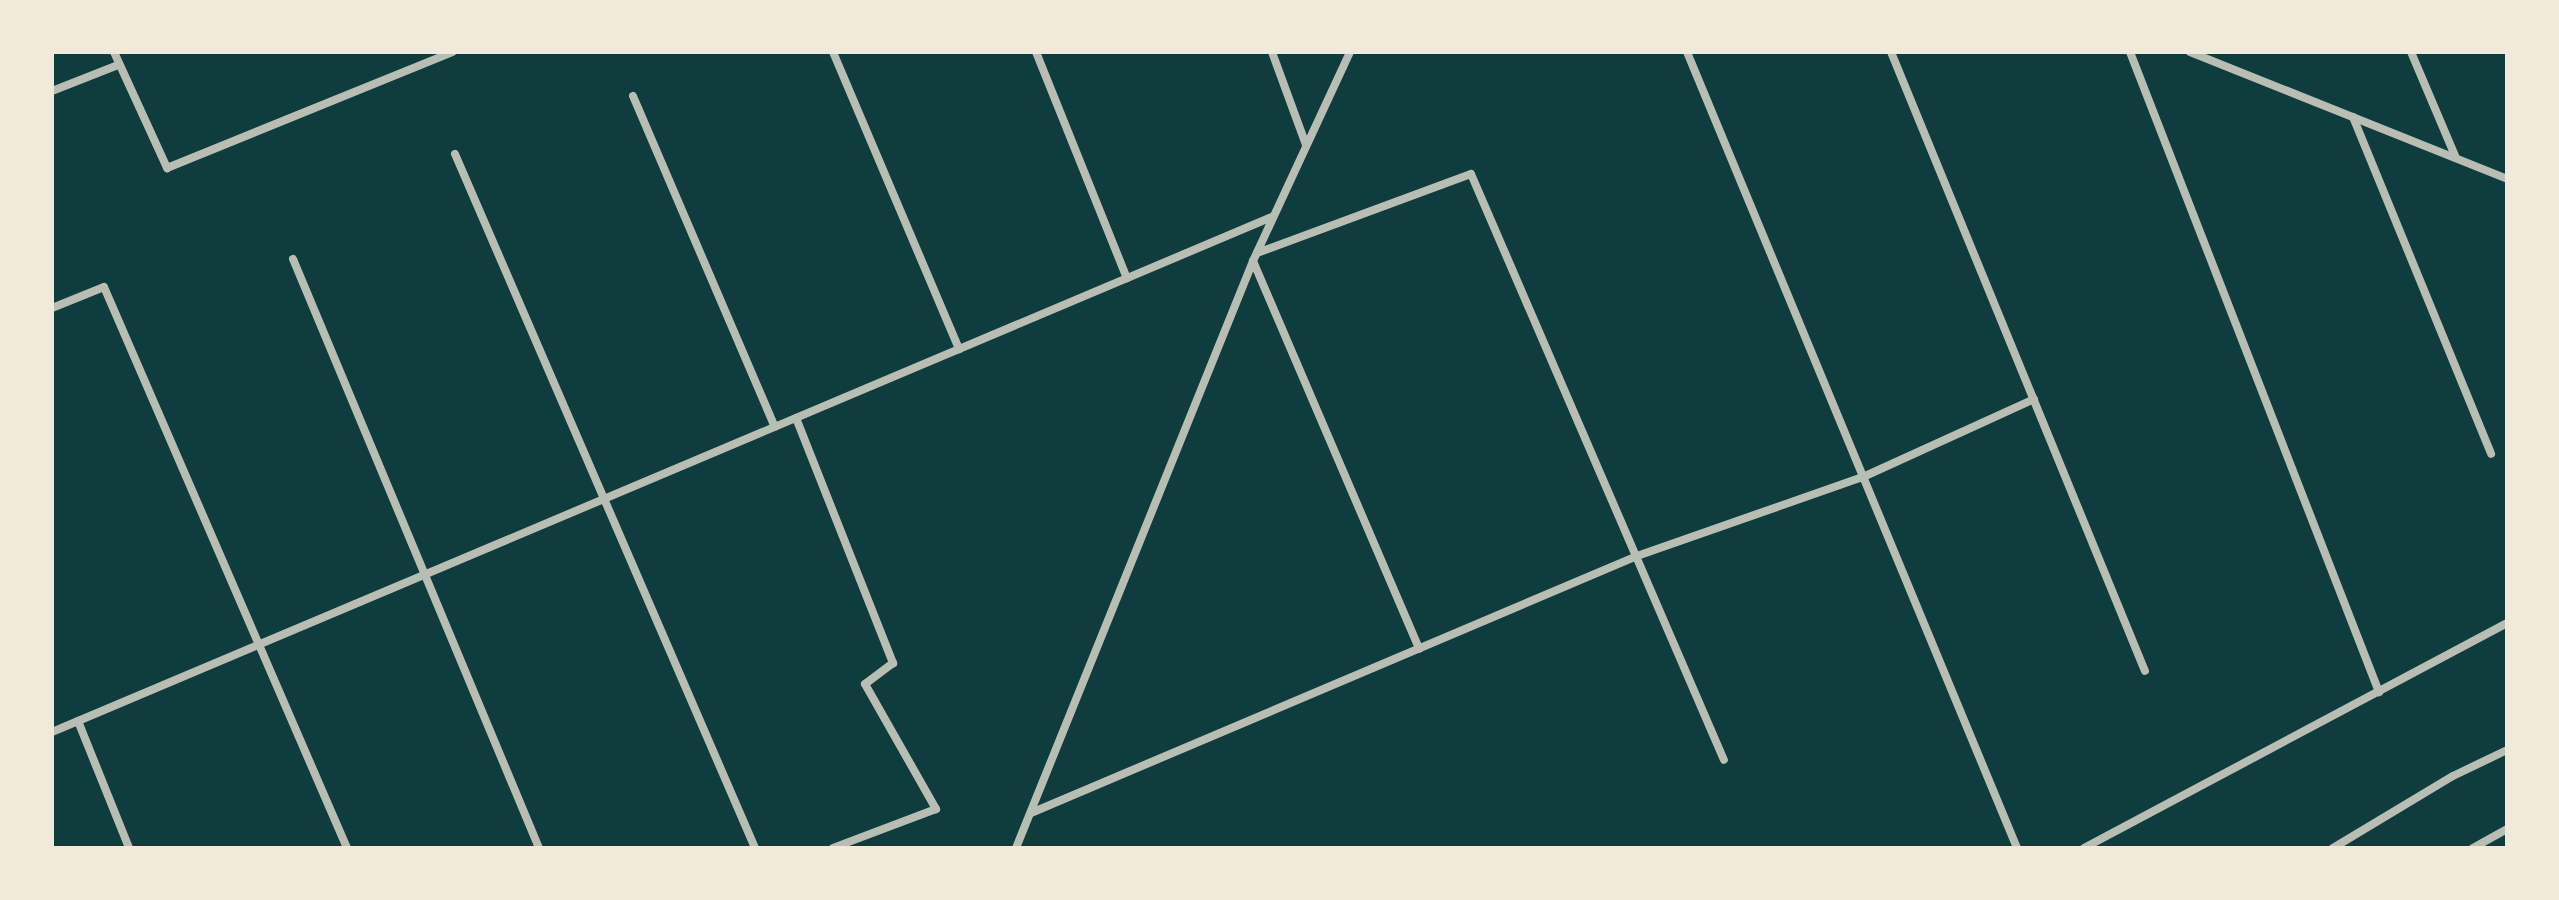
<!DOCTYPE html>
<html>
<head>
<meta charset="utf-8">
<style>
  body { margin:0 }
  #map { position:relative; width:2559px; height:900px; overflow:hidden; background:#0f3d3e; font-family:"Nunito Sans",sans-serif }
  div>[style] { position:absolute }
  .minor>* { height:8px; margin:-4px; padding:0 4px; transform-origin:4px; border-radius:4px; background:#b8beb3 }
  span { translate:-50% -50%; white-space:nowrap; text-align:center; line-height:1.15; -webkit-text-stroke:8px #f1e9da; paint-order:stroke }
  .frame { position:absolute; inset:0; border:54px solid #f1e9da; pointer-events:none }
</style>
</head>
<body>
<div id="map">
  <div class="minor">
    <i style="left:114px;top:52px;width:128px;rotate:65.4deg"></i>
    <i style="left:167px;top:168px;width:308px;rotate:-22.1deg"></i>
    <i style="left:833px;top:52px;width:323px;rotate:67deg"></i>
    <i style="left:1036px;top:52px;width:244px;rotate:68.1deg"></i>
    <i style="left:1272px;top:52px;width:99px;rotate:69.9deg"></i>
    <i style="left:1687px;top:52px;width:862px;rotate:67.48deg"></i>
    <i style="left:1891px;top:52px;width:669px;rotate:67.69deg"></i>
    <i style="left:2130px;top:52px;width:687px;rotate:68.74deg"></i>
    <i style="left:2190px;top:52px;width:341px;rotate:21.8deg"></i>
    <i style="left:2411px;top:52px;width:115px;rotate:67deg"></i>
    <i style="left:52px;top:91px;width:71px;rotate:-21.5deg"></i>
    <i style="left:633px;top:96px;width:360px;rotate:66.8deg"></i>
    <i style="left:2353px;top:117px;width:364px;rotate:67.7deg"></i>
    <i style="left:455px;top:154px;width:756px;rotate:66.62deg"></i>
    <i style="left:1257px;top:253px;width:228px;rotate:-20.3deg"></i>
    <i style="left:1471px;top:174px;width:638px;rotate:66.65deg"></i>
    <i style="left:293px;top:259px;width:638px;rotate:67.33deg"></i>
    <i style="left:1253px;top:261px;width:422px;rotate:66.8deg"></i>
    <i style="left:52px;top:308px;width:56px;rotate:-22deg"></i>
    <i style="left:104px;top:287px;width:611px;rotate:66.58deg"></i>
    <i style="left:796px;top:418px;width:264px;rotate:68.4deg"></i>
    <i style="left:893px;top:663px;width:35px;rotate:143deg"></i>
    <i style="left:865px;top:684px;width:144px;rotate:60.4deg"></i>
    <i style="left:936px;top:809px;width:110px;rotate:159.3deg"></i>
    <i style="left:78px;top:721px;width:137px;rotate:68.1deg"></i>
    <i style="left:52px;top:732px;width:1324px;rotate:-22.89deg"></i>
    <i style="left:1031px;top:813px;width:658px;rotate:-22.98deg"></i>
    <i style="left:1637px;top:556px;width:239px;rotate:-19.3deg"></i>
    <i style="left:1863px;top:477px;width:188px;rotate:-24.5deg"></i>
    <i style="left:1016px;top:848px;width:633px;rotate:-68.01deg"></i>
    <i style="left:1253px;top:261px;width:230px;rotate:-65.1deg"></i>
    <i style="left:2084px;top:848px;width:479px;rotate:-28deg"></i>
    <i style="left:2333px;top:848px;width:140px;rotate:-31deg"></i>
    <i style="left:2453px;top:776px;width:60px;rotate:-25.7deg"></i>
    <i style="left:2473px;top:848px;width:39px;rotate:-29deg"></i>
  </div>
  <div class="frame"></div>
</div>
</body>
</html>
